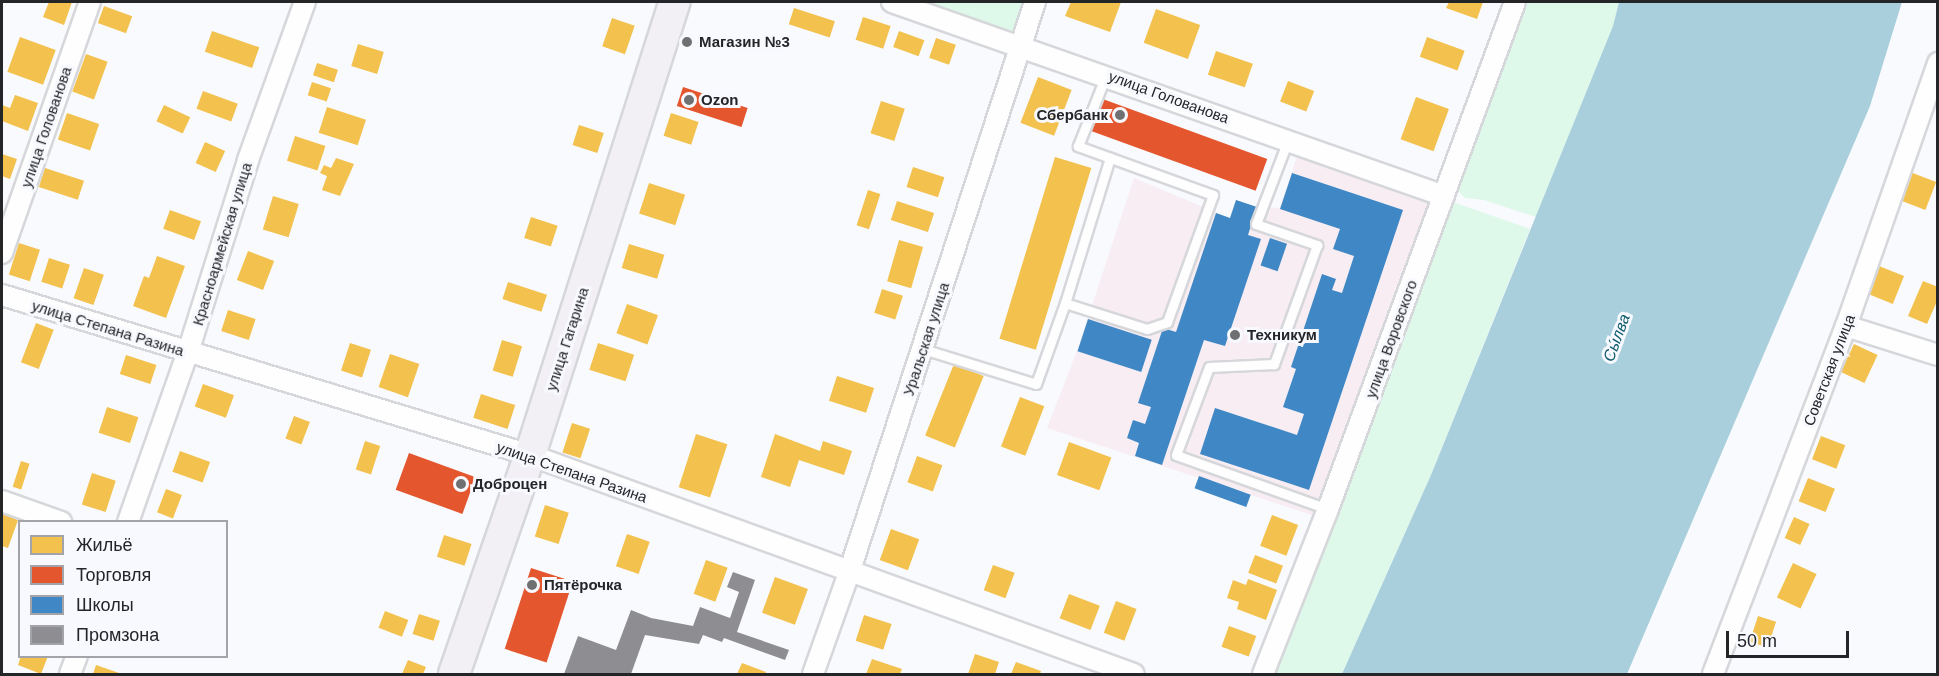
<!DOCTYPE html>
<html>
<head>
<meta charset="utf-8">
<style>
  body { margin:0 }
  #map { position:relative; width:1939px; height:676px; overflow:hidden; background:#f9fafd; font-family:Helvetica,sans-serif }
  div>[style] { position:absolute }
  .education>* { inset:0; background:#f7edf2 }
  .green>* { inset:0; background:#def8ea }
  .water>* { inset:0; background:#a8cfdb }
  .homes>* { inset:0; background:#f2c14e; transform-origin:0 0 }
  .shops>* { inset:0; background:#e4572e; transform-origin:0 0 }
  .schools>* { inset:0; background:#3f88c5; transform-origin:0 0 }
  .industry>* { inset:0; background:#8d8d92 }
  .roads { filter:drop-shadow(2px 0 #d6d7da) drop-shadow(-2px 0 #d6d7da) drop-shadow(0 2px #d6d7da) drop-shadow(0 -2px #d6d7da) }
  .lane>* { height:9px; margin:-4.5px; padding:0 4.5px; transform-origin:4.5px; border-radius:4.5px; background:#fefeff }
  .street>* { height:20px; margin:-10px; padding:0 10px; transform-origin:10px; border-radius:10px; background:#fefeff }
  .primary>* { height:30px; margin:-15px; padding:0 15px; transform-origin:15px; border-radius:15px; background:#f3f0f5 }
  .dots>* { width:16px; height:16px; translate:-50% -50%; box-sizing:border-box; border:3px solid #f7f9ff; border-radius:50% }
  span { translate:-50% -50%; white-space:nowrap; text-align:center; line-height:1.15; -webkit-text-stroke:6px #f7f9ff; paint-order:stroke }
  .poi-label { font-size:15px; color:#242527; font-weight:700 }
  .left { translate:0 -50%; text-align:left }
  .right { translate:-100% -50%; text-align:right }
  .street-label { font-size:15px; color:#242527 }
  .water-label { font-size:16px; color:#0d5b6c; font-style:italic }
  .frame { position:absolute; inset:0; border:3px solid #242527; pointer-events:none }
  .legend { position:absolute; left:18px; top:520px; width:210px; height:138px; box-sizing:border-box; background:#f7f9ff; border:2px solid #a3a4a9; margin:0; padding:8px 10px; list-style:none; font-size:18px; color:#242527 }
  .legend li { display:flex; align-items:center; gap:12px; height:30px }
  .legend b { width:30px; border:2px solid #a3a4a9 }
  .scale { position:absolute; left:1726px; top:631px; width:123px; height:27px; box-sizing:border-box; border:3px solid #242527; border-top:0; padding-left:8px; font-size:18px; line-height:21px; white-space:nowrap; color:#242527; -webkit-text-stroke:4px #f7f9ff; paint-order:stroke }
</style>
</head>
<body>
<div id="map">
  <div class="education">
    <i style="clip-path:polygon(1300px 148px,1440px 198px,1318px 517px,1047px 428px,1077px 351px,1134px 178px,1230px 218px,1236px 200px,1257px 207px,1280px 208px)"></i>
  </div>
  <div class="green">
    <i style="clip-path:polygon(929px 2px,1028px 2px,1019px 35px)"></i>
    <i style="clip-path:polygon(1520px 2px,1619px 2px,1613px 26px,1536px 217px,1484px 200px,1465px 198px,1454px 187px)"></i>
    <i style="clip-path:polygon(1447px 200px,1530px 229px,1431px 475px,1342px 674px,1272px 674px)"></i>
  </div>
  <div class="water">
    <i style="clip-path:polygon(1619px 2px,1902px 2px,1870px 106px,1627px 674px,1342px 674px,1431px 475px,1613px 26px)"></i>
  </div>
  <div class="homes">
    <i style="clip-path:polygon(49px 2px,72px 2px,64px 25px,43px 17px)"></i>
    <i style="clip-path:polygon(1071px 2px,1121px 2px,1110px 32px,1065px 16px)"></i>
    <i style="clip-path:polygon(1449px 2px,1483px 2px,1477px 19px,1446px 8px)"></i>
    <i style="left:104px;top:6px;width:30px;height:18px;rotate:20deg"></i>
    <i style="left:794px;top:8px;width:43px;height:17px;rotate:18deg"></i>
    <i style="left:1156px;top:9px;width:47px;height:36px;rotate:20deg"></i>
    <i style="left:863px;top:17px;width:29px;height:24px;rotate:18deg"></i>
    <i style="left:612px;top:18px;width:24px;height:30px;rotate:19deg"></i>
    <i style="left:212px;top:31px;width:50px;height:22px;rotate:19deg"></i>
    <i style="left:899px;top:31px;width:27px;height:17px;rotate:20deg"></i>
    <i style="left:20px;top:37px;width:38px;height:37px;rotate:20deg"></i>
    <i style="left:1427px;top:37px;width:40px;height:21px;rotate:20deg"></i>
    <i style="left:936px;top:38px;width:21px;height:21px;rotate:19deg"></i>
    <i style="left:358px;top:44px;width:27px;height:23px;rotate:17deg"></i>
    <i style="left:1216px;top:51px;width:39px;height:25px;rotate:19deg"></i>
    <i style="left:86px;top:54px;width:23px;height:40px;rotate:20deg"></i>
    <i style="left:317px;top:63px;width:22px;height:13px;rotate:18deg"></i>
    <i style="left:1038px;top:77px;width:36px;height:49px;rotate:21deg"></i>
    <i style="left:1288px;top:81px;width:28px;height:22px;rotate:21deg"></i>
    <i style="left:312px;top:82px;width:20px;height:14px;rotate:18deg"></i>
    <i style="left:203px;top:91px;width:37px;height:19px;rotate:20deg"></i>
    <i style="clip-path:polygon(15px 95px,38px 103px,28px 131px,2px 121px,2px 105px,10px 108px)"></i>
    <i style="left:1416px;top:97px;width:35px;height:45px;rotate:20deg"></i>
    <i style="left:881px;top:101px;width:25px;height:34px;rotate:18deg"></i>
    <i style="left:164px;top:105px;width:29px;height:18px;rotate:25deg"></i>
    <i style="left:327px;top:107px;width:41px;height:27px;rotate:18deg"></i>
    <i style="left:67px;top:113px;width:34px;height:28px;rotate:19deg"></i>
    <i style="left:671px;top:113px;width:29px;height:24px;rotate:18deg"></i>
    <i style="left:579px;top:125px;width:26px;height:21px;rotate:18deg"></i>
    <i style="left:295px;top:136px;width:32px;height:26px;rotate:18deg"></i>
    <i style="left:205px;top:142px;width:22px;height:23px;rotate:24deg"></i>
    <i style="clip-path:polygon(2px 154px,17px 159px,10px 179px,2px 176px)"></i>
    <i style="left:1055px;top:157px;width:38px;height:190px;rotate:17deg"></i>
    <i style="clip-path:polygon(336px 158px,354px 164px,340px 196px,322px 190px,327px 176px,320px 173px,324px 165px,331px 168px)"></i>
    <i style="left:913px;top:167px;width:33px;height:21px;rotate:18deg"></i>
    <i style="left:45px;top:168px;width:41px;height:20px;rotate:18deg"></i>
    <i style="left:1910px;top:172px;width:28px;height:30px;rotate:21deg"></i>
    <i style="left:649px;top:183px;width:38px;height:32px;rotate:18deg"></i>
    <i style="left:868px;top:190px;width:13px;height:37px;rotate:18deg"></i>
    <i style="left:273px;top:196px;width:27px;height:35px;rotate:17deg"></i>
    <i style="left:897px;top:201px;width:39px;height:20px;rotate:18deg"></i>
    <i style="left:170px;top:210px;width:33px;height:20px;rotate:20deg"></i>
    <i style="left:531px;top:217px;width:28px;height:22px;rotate:18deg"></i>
    <i style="left:899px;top:240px;width:25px;height:43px;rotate:16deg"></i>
    <i style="left:19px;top:243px;width:22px;height:33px;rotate:18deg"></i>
    <i style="left:629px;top:244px;width:37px;height:25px;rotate:17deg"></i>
    <i style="left:248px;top:251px;width:28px;height:31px;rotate:21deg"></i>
    <i style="clip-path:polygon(157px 256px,185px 266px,166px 318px,133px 306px,144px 276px,149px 278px)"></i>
    <i style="left:49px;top:258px;width:22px;height:25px;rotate:18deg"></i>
    <i style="left:1879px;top:266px;width:27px;height:30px;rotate:22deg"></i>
    <i style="left:84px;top:268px;width:21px;height:32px;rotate:19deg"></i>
    <i style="clip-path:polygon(1923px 281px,1938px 287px,1938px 299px,1927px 324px,1908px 316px)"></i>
    <i style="left:508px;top:282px;width:41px;height:18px;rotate:18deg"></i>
    <i style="left:882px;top:289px;width:22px;height:25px;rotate:18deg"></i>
    <i style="left:627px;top:304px;width:33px;height:31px;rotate:20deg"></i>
    <i style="left:228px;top:310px;width:29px;height:22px;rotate:18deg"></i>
    <i style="left:36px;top:323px;width:19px;height:42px;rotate:21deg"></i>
    <i style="left:502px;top:340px;width:21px;height:32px;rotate:17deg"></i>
    <i style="left:350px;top:343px;width:22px;height:29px;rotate:18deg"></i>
    <i style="left:598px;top:343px;width:38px;height:28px;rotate:18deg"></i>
    <i style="left:1854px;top:344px;width:26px;height:31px;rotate:25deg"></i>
    <i style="left:390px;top:354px;width:31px;height:35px;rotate:19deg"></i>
    <i style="left:126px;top:355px;width:32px;height:20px;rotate:18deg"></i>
    <i style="left:954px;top:364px;width:32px;height:77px;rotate:22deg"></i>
    <i style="left:837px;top:376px;width:39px;height:26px;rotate:18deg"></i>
    <i style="left:203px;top:384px;width:33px;height:24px;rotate:20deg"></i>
    <i style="left:481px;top:394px;width:36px;height:25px;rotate:18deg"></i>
    <i style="left:1020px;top:397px;width:26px;height:53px;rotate:21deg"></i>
    <i style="left:107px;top:407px;width:33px;height:27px;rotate:18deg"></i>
    <i style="left:294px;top:416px;width:17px;height:24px;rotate:21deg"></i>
    <i style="left:572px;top:423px;width:19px;height:31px;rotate:18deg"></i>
    <i style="left:696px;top:434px;width:33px;height:56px;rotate:18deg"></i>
    <i style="clip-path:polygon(775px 434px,820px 451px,823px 441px,852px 451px,844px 475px,799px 460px,790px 487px,761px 477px)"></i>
    <i style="left:1821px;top:436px;width:26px;height:25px;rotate:21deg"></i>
    <i style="left:365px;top:441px;width:16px;height:30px;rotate:18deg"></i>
    <i style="left:1069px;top:442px;width:45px;height:35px;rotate:20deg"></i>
    <i style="left:180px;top:451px;width:32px;height:22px;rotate:20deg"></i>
    <i style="left:917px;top:456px;width:27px;height:28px;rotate:20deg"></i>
    <i style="left:21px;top:461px;width:9px;height:27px;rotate:18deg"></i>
    <i style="left:92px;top:473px;width:25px;height:33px;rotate:18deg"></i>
    <i style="left:1808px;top:478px;width:29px;height:25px;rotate:22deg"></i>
    <i style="left:166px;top:489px;width:17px;height:25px;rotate:21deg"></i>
    <i style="left:545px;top:505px;width:25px;height:33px;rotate:18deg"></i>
    <i style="clip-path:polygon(2px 514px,18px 520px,8px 548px,2px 546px)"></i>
    <i style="left:1272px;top:515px;width:28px;height:33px;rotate:21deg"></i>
    <i style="left:1794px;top:517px;width:17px;height:23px;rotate:24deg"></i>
    <i style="left:891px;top:529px;width:30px;height:33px;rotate:20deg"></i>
    <i style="left:627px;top:534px;width:24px;height:34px;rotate:19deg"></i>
    <i style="left:444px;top:535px;width:29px;height:23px;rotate:18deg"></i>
    <i style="left:1255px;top:555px;width:30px;height:19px;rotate:21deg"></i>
    <i style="left:706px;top:560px;width:23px;height:36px;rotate:20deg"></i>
    <i style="left:1793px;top:563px;width:26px;height:38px;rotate:25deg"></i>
    <i style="left:993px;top:565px;width:23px;height:27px;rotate:20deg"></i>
    <i style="left:775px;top:577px;width:35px;height:38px;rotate:20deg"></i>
    <i style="clip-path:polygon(1248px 579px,1277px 590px,1266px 620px,1237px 609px,1239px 602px,1227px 598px,1233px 580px,1246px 585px)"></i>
    <i style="left:1069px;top:594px;width:33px;height:26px;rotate:21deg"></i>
    <i style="left:1116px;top:601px;width:22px;height:34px;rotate:21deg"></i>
    <i style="left:385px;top:611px;width:25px;height:18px;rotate:21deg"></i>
    <i style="left:419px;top:614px;width:22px;height:21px;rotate:18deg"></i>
    <i style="left:864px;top:615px;width:29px;height:27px;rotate:18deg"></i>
    <i style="left:1758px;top:616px;width:19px;height:27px;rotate:18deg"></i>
    <i style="left:1229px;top:626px;width:29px;height:22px;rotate:20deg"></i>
    <i style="clip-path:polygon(975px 654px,999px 662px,995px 674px,968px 674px)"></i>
    <i style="clip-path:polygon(21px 656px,48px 656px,41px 674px,18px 665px)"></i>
    <i style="clip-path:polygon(872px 659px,902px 669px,900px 674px,866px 674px)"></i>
    <i style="clip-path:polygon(408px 660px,426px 667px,423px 674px,402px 674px)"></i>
    <i style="clip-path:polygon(1016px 662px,1041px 671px,1040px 674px,1011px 674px)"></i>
    <i style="clip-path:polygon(742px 663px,766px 672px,765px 674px,737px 674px)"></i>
    <i style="clip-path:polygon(96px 665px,122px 674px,93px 674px)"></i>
  </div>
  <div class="shops">
    <i style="left:683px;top:87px;width:68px;height:20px;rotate:18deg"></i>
    <i style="left:1100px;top:98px;width:178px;height:34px;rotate:20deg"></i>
    <i style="left:409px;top:453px;width:71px;height:39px;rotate:20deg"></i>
    <i style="left:531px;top:568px;width:44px;height:85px;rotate:18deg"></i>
  </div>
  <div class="schools">
    <i style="clip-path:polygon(1292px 173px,1403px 210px,1309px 490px,1200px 454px,1215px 408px,1297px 435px,1304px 414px,1283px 407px,1296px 369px,1291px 367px,1322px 274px,1336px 279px,1332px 290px,1342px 293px,1354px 256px,1333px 249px,1340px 229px,1280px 209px)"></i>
    <i style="clip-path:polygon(1236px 200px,1257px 207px,1248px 235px,1261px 239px,1225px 346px,1204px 340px,1162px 465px,1135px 456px,1139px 443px,1127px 438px,1133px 420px,1145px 424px,1151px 407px,1138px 403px,1163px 328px,1176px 332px,1216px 213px,1230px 218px)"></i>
    <i style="left:1270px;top:238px;width:18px;height:29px;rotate:19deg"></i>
    <i style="left:1088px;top:319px;width:67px;height:34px;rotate:18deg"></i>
    <i style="left:1199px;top:476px;width:55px;height:13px;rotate:20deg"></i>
  </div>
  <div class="industry">
    <i style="clip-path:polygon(733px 572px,755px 580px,737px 632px,789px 650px,785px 660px,724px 638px,722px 642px,703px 635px,699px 644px,645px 635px,631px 674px,564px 674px,578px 636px,616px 650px,631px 610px,651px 618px,693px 626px,700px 607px,730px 618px,739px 592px,727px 587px)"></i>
  </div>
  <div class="roads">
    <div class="lane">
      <i style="left:1288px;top:140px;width:90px;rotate:110.9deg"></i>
      <i style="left:1256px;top:224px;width:65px;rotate:19deg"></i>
      <i style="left:1317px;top:245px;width:127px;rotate:109.9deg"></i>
      <i style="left:1274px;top:364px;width:65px;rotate:177.4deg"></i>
      <i style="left:1209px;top:367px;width:94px;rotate:110.6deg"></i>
      <i style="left:1176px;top:455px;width:161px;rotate:19.6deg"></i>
      <i style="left:1065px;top:303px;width:152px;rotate:-72.8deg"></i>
      <i style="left:923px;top:349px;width:118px;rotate:17.2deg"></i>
      <i style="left:1036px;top:384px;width:86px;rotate:-70.3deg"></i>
      <i style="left:1065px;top:303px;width:86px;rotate:17.6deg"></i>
      <i style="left:1147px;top:329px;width:21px;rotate:-19deg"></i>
      <i style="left:1167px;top:322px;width:135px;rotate:-70.1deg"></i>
      <i style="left:1213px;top:195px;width:144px;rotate:-160.1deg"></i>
      <i style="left:1078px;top:146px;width:76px;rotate:-68.5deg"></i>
    </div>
    <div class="street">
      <i style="left:892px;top:2px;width:585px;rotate:19.36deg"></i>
      <i style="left:2px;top:253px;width:266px;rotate:-70.7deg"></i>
      <i style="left:2px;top:295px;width:552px;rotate:16.86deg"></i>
      <i style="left:530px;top:455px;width:642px;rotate:19.93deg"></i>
      <i style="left:1846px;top:326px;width:96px;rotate:17.5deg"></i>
      <i style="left:2px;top:501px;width:63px;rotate:19.6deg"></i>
      <i style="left:128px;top:522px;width:180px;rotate:-70.6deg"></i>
      <i style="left:188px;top:352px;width:201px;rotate:-72.6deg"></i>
      <i style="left:248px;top:160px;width:168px;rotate:-70.2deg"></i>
      <i style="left:70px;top:674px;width:19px;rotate:-69deg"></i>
      <i style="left:813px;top:674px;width:107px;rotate:-70.4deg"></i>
      <i style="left:849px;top:573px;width:601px;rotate:-71.96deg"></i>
      <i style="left:1263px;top:674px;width:177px;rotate:-68.5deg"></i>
      <i style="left:1328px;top:509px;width:540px;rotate:-69.75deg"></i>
      <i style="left:1713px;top:674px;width:373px;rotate:-69.1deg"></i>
      <i style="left:1846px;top:326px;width:279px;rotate:-70.7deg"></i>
    </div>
    <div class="primary">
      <i style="left:454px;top:674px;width:232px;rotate:-70.9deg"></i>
      <i style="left:530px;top:455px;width:476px;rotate:-72.3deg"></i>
    </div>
  </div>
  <div class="dots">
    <i style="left:687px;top:42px;background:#6f7072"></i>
    <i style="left:689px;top:100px;background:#6f7072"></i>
    <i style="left:1120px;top:115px;background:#6f7072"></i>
    <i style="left:1235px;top:335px;background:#6f7072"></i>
    <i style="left:461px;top:484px;background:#6f7072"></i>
    <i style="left:532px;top:585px;background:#6f7072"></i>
  </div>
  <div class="poi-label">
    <span class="left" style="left:699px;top:42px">Магазин №3</span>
    <span class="left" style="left:701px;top:100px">Ozon</span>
    <span class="right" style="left:1108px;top:115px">Сбербанк</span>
    <span class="left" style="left:1247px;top:335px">Техникум</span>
    <span class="left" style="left:473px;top:484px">Доброцен</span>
    <span class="left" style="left:544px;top:585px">Пятёрочка</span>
  </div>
  <div class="street-label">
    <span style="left:1169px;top:97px;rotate:20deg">улица Голованова</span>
    <span style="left:46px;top:127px;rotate:-71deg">улица Голованова</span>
    <span style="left:222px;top:244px;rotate:-73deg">Красноармейская улица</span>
    <span style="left:108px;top:328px;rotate:17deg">улица Степана Разина</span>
    <span style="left:567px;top:339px;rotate:-72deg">улица Гагарина</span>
    <span style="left:926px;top:339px;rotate:-72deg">Уральская улица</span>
    <span style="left:1391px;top:339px;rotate:-70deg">улица Воровского</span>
    <span style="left:1829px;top:370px;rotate:-69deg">Советская улица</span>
    <span style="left:572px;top:472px;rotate:19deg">улица Степана Разина</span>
  </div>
  <div class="water-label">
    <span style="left:1617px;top:338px;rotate:-70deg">Сы́лва</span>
  </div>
  <div class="frame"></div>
  <ul class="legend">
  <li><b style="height:16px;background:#f2c14e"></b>Жильё</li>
  <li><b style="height:16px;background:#e4572e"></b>Торговля</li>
  <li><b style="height:16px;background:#3f88c5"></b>Школы</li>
  <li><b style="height:16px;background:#8d8d92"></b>Промзона</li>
  </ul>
  <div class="scale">50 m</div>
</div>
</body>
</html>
